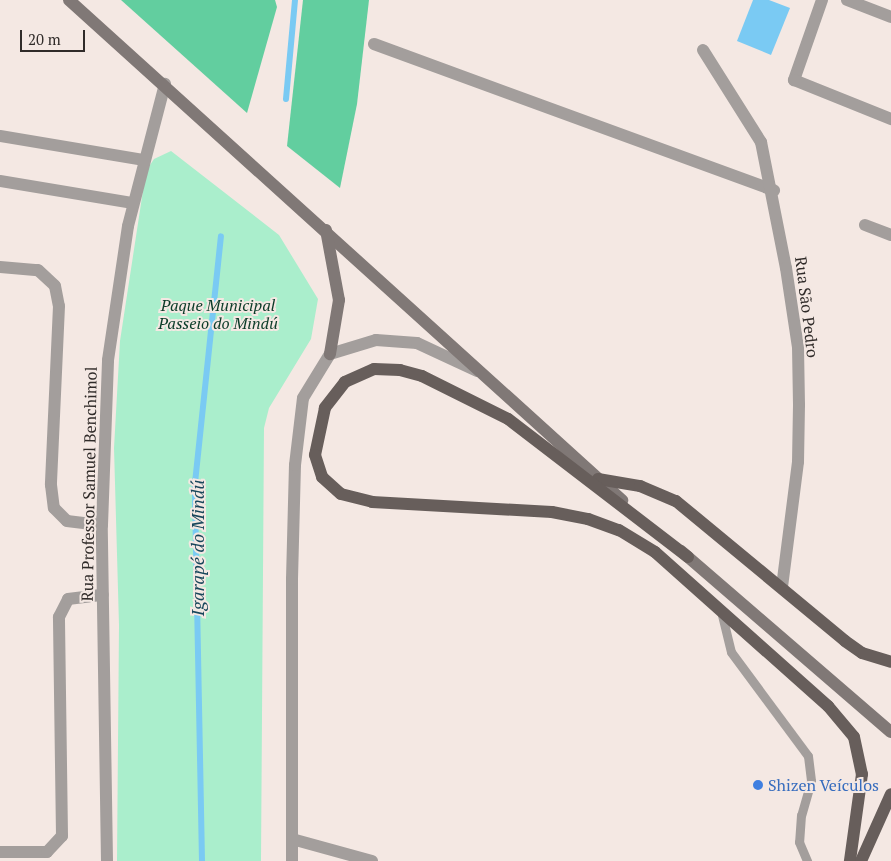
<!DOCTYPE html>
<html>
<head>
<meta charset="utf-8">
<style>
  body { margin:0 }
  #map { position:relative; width:891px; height:861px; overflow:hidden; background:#f4e8e3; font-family:"PT Serif",serif }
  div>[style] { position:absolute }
  .green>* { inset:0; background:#aec }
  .forest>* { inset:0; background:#62ce9f }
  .water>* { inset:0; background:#7acaf3 }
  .stream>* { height:6px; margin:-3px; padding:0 3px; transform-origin:3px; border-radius:3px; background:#7acaf3 }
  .service>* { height:9px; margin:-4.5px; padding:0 4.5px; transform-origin:4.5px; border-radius:4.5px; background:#a39e9c }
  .minor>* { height:12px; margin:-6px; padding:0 6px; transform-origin:6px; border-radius:6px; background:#a39e9c }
  .tertiary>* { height:12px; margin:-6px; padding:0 6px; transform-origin:6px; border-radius:6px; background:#a39e9c }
  .secondary>* { height:12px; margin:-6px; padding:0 6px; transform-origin:6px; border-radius:6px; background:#807876 }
  .primary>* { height:12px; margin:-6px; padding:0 6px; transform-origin:6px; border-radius:6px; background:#675e5b }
  .dots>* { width:14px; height:14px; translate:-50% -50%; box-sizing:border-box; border:2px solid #f4e8e3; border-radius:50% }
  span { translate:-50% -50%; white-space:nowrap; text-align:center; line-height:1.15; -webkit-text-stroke:4px #f4e8e3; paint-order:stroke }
  .park-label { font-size:16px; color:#0a3b28; font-style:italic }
  .street-label { font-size:16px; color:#302b29 }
  .shop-label { font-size:16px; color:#366cbe }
  .left { translate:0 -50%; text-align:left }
  .water-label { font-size:18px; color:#18465b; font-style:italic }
  .scale { position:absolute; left:20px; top:30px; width:65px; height:22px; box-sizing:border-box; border:2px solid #302b29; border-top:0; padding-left:6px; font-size:15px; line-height:18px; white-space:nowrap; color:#302b29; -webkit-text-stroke:4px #f4e8e3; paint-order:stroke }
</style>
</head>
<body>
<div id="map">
  <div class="green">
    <i style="clip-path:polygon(171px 151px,279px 235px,318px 299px,311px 339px,269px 408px,264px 428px,261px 861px,117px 861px,119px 625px,114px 448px,120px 341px,146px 171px,154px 159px)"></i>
  </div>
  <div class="forest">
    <i style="clip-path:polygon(121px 0,275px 0,277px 7px,247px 113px)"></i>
    <i style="clip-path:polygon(303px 0,369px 0,357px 104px,340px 188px,287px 146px)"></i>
  </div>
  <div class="water">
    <i style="clip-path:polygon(753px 0,769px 0,790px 8px,771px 55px,737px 41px)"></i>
  </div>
  <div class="stream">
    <i style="left:286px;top:99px;width:99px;rotate:-84.8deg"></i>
    <i style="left:202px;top:861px;width:378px;rotate:-91.1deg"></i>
    <i style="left:195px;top:483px;width:248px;rotate:-84deg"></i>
  </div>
  <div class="service">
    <i style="left:721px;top:611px;width:42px;rotate:76.3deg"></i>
    <i style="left:731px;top:652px;width:129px;rotate:53.5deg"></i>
    <i style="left:808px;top:756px;width:25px;rotate:83deg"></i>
    <i style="left:811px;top:781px;width:35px;rotate:106deg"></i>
    <i style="left:801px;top:815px;width:27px;rotate:94deg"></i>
    <i style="left:799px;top:842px;width:21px;rotate:67deg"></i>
  </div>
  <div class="minor">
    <i style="left:822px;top:0;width:85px;rotate:109.3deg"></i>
    <i style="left:794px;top:80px;width:105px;rotate:21.9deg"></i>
    <i style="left:847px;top:0;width:47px;rotate:21.1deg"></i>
    <i style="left:374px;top:44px;width:426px;rotate:20.1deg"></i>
    <i style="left:703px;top:50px;width:109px;rotate:57.8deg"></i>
    <i style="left:761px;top:142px;width:128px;rotate:78.8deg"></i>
    <i style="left:786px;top:268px;width:80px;rotate:81.4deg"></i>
    <i style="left:798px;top:347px;width:58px;rotate:89deg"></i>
    <i style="left:799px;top:405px;width:57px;rotate:91deg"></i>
    <i style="left:798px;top:462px;width:126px;rotate:97.3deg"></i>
    <i style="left:0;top:136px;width:145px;rotate:9.5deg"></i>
    <i style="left:0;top:181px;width:135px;rotate:9.4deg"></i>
    <i style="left:865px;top:225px;width:28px;rotate:21deg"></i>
    <i style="left:0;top:267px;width:38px;rotate:5deg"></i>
    <i style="left:38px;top:270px;width:23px;rotate:43deg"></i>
    <i style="left:55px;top:286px;width:20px;rotate:79deg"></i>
    <i style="left:59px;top:306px;width:179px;rotate:92.6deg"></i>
    <i style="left:51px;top:485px;width:23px;rotate:83deg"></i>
    <i style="left:54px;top:508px;width:18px;rotate:45deg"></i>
    <i style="left:67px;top:521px;width:35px;rotate:7deg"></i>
    <i style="left:292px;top:839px;width:83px;rotate:15.4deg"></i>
    <i style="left:0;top:852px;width:47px"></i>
    <i style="left:47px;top:852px;width:22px;rotate:-47deg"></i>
    <i style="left:62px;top:836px;width:219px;rotate:-90.8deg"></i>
    <i style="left:59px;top:617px;width:20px;rotate:-63deg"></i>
    <i style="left:68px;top:599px;width:35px;rotate:-7deg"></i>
  </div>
  <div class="tertiary">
    <i style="left:107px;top:861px;width:336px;rotate:-90.9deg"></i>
    <i style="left:102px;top:525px;width:165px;rotate:-87.9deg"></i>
    <i style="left:108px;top:360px;width:135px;rotate:-81.5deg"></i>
    <i style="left:128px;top:226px;width:147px;rotate:-75.4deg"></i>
    <i style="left:292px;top:861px;width:282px;rotate:-90deg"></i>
    <i style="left:292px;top:579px;width:114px;rotate:-88.5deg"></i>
    <i style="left:295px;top:465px;width:67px;rotate:-83.2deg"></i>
    <i style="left:303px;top:398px;width:52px;rotate:-58.5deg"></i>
    <i style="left:330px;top:354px;width:48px;rotate:-16.9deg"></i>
    <i style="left:376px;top:340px;width:41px;rotate:4.2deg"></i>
    <i style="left:417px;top:343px;width:66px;rotate:25deg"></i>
  </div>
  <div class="secondary">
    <i style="left:69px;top:0;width:746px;rotate:42.12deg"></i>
    <i style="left:326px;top:230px;width:71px;rotate:79.5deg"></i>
    <i style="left:339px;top:300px;width:55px;rotate:99.5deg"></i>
    <i style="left:681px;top:551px;width:277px;rotate:40.8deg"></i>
  </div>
  <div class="primary">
    <i style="left:598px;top:479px;width:43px;rotate:9.5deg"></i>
    <i style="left:640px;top:486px;width:39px;rotate:23deg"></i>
    <i style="left:676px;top:501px;width:219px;rotate:39.6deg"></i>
    <i style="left:845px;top:641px;width:21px;rotate:35deg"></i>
    <i style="left:862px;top:653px;width:30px;rotate:17deg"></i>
    <i style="left:688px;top:557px;width:227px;rotate:-142.5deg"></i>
    <i style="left:508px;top:419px;width:96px;rotate:-153.4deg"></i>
    <i style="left:422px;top:376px;width:23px;rotate:-165deg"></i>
    <i style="left:400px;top:370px;width:26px;rotate:-178deg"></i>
    <i style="left:374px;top:369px;width:32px;rotate:156deg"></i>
    <i style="left:345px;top:382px;width:33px;rotate:128deg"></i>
    <i style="left:325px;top:408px;width:48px;rotate:102deg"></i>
    <i style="left:315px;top:455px;width:23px;rotate:72deg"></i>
    <i style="left:322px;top:477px;width:25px;rotate:42deg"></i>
    <i style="left:341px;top:494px;width:32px;rotate:14deg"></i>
    <i style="left:372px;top:502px;width:180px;rotate:3.2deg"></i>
    <i style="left:552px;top:512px;width:37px;rotate:11deg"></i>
    <i style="left:588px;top:519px;width:33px;rotate:20deg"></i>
    <i style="left:619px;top:530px;width:42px;rotate:31.4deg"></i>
    <i style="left:655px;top:552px;width:232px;rotate:41.7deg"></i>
    <i style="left:828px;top:706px;width:40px;rotate:50deg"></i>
    <i style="left:854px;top:737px;width:38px;rotate:78deg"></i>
    <i style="left:862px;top:774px;width:88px;rotate:97.9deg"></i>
    <i style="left:861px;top:861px;width:73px;rotate:-65.9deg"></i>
  </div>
  <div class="dots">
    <i style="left:758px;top:785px;background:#3f7fe0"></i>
  </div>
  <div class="park-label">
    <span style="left:218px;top:314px">Paque Municipal<br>Passeio do Mindú</span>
  </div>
  <div class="street-label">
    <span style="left:807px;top:307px;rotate:83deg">Rua São Pedro</span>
    <span style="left:89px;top:484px;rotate:-89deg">Rua Professor Samuel Benchimol</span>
  </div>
  <div class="shop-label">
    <span class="left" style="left:768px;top:785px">Shizen Veículos</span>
  </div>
  <div class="water-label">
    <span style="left:197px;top:548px;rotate:-90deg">Igarapé do Mindú</span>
  </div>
  <div class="scale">20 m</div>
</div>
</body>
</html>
